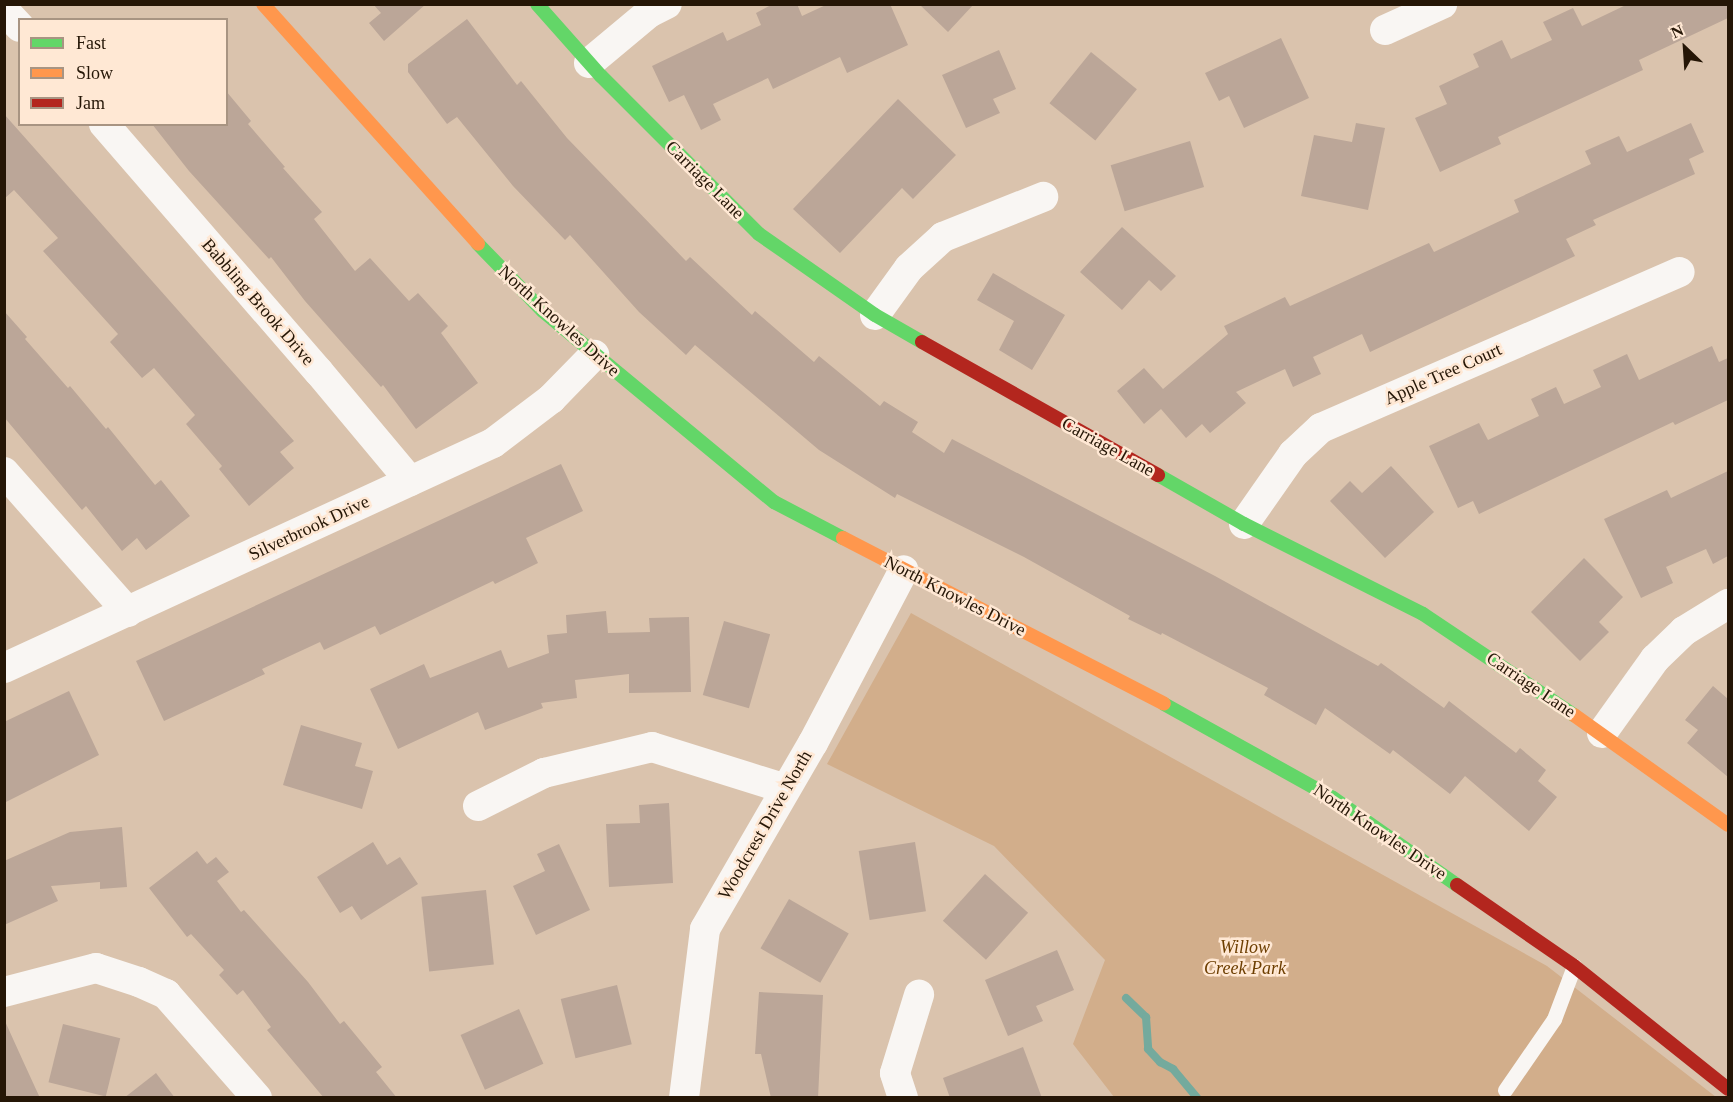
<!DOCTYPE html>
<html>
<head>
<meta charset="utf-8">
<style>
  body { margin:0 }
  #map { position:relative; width:1733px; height:1102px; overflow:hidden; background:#dac3ad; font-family:"Times New Roman",serif }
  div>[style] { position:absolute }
  .green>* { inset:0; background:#d2ae8b }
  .stream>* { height:8px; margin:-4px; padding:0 4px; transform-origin:4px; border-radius:4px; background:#74aa9d }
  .building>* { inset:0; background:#bba698; transform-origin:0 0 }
  .lane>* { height:15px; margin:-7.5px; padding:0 7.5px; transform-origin:7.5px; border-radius:7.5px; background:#f9f6f3 }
  .street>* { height:30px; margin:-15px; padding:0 15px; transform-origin:15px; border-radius:15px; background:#f9f6f3 }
  .fast>* { height:14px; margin:-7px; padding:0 7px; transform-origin:7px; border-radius:7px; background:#63d668 }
  .slow>* { height:14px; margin:-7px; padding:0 7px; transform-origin:7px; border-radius:7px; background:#ff974d }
  .jam>* { height:14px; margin:-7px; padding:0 7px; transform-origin:7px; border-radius:7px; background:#b3261e }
  span { translate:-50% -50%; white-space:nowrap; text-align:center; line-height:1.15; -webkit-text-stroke:5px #ffe8d4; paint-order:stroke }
  .street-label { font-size:18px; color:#251606 }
  .park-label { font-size:18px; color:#6d3e00; font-style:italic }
  .frame { position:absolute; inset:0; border:6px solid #251606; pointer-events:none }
  .legend { position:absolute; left:18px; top:18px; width:210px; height:108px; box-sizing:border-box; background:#ffe8d4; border:2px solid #a89482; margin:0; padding:8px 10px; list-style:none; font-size:18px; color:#251606 }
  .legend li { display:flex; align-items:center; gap:12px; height:30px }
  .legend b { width:30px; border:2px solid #a89482 }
  .north { position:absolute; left:1655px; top:18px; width:60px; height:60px; -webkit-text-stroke:4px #ffe8d4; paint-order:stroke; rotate:335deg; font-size:16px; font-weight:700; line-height:24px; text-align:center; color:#251606 }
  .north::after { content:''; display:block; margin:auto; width:21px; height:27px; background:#251606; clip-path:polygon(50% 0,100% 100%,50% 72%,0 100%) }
</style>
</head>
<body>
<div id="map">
  <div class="green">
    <i style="clip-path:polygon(911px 613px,1547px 966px,1716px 1097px,1114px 1097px,1073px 1044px,1105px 960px,994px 846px,827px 764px)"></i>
  </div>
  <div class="stream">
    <i style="left:1126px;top:998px;width:28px;rotate:44deg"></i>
    <i style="left:1146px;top:1017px;width:32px;rotate:86deg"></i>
    <i style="left:1148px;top:1049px;width:18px;rotate:47deg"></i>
    <i style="left:1160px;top:1062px;width:15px;rotate:28deg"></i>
    <i style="left:1173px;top:1069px;width:38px;rotate:50deg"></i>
  </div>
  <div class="building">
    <i style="clip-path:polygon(373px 4px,426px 4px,384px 41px,369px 23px,381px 13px)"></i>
    <i style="clip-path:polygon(773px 4px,797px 4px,802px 16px,828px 4px,890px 4px,908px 45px,847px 73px,840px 57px,773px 89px,768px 78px,713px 104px,721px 120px,701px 130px,684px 95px,669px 102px,652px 66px,723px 32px,727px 41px,761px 25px,756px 13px)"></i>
    <i style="clip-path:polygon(919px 4px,974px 4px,948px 32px)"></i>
    <i style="clip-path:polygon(1628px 4px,1728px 4px,1728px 18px,1639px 60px,1643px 70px,1498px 137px,1501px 144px,1440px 172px,1415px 118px,1447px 104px,1439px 86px,1479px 67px,1473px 54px,1502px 40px,1511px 59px,1552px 40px,1543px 22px,1573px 8px,1582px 26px)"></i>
    <i style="clip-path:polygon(467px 19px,517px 85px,521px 81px,567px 138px,686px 261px,690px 257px,752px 315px,755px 311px,814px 362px,819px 356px,880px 406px,884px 401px,918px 422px,912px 432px,944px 453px,952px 439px,1215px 576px,1378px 666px,1381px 663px,1444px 708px,1449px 701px,1516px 753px,1520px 748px,1546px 770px,1538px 781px,1557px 797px,1529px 831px,1465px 776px,1450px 794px,1393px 750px,1390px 754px,1325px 708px,1316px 725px,1264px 695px,1268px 688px,1162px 633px,1161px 635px,1128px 619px,1130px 616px,1024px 557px,897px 494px,895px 498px,819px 450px,695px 345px,686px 355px,639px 312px,570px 235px,565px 240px,513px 186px,457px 117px,447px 124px,408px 72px,408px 64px)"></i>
    <i style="clip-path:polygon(1281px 38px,1309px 98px,1244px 128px,1229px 96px,1219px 101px,1205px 73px)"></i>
    <i style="clip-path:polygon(999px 50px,1016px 89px,993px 99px,1000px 113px,966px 128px,942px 75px)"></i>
    <i style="left:1091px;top:52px;width:59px;height:66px;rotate:39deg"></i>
    <i style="clip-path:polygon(226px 91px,251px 121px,248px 124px,285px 167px,283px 168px,322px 212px,314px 219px,355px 271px,370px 258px,409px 301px,418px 293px,448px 326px,441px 333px,478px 383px,416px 429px,383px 385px,381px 387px,305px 301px,271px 257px,269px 259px,189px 171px,152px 124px,226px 124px)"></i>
    <i style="clip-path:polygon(898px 99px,956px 155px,913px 199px,902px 188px,840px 253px,793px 209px)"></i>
    <i style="clip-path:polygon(4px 114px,294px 441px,280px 452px,294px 468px,249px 506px,219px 469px,222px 466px,186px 424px,195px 415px,154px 368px,142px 378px,110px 342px,118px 334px,43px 251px,58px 238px,14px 190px,4px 199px)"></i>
    <i style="clip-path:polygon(1356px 123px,1385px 128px,1368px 210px,1301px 196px,1314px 135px,1352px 142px)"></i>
    <i style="clip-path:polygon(1691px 123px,1704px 152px,1689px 159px,1695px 174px,1593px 220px,1596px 225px,1566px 239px,1575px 256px,1370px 352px,1362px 334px,1313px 357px,1321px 374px,1293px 387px,1285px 369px,1236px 392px,1246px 403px,1210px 433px,1202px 424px,1186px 438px,1161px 409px,1144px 424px,1117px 391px,1144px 368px,1163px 389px,1228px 334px,1224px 326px,1285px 297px,1290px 306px,1429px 243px,1434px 252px,1519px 212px,1514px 200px,1591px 164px,1585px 151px,1619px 136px,1627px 152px)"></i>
    <i style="left:1190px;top:141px;width:48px;height:83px;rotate:73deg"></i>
    <i style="clip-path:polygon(1122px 227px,1176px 276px,1161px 291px,1149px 280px,1122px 310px,1080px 272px)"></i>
    <i style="clip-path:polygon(993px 273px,1065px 315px,1032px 370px,999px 350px,1014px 321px,977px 300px)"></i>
    <i style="clip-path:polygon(4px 311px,27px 337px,25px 339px,68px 388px,70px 386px,106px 429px,108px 427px,155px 485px,161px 480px,190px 516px,146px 550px,137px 538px,122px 551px,86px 506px,82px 510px,4px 417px)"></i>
    <i style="clip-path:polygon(1712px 346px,1719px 362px,1728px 358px,1728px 400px,1675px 425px,1673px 422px,1479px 514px,1473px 501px,1458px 508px,1429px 446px,1479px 423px,1488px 440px,1539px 416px,1531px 399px,1556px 387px,1564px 404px,1601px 387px,1593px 370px,1627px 354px,1639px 380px)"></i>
    <i style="clip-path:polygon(561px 464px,583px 511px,526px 538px,538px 563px,495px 584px,493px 581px,380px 635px,375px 626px,324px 650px,320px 642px,262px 669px,265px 674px,164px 721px,136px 661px)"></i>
    <i style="clip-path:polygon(1391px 466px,1434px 512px,1385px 558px,1330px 501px,1350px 481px,1362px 493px)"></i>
    <i style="clip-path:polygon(1728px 471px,1728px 556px,1713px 564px,1706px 549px,1666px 567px,1673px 583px,1641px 598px,1604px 519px,1667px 490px,1671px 498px)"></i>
    <i style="clip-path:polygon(1584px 558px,1623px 597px,1599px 622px,1609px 632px,1580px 661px,1531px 612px)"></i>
    <i style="clip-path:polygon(606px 611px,608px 633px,650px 632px,649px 618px,689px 617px,691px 692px,629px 693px,629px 674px,575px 680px,577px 698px,541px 703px,543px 708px,485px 730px,478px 712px,398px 749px,370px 689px,424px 664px,430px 678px,501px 650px,508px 668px,549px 653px,547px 635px,567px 633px,566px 615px)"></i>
    <i style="left:724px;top:621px;width:48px;height:77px;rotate:16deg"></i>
    <i style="clip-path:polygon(1713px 686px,1728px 699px,1728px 777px,1687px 743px,1698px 730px,1685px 720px)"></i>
    <i style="clip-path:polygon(69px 691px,99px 755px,4px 803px,4px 722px)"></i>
    <i style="clip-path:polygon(301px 725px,362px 743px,355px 766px,373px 771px,362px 809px,283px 785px)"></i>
    <i style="clip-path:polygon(669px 803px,673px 883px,609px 887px,606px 824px,640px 823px,639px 805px)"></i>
    <i style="clip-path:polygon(122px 827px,127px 887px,100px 889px,100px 882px,51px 886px,58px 901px,4px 925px,4px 861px,70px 832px)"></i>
    <i style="clip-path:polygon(373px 842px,387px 865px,400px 857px,418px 884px,361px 920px,352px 906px,340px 913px,317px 877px)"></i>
    <i style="left:915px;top:842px;width:70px;height:57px;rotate:81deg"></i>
    <i style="clip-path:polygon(559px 844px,590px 910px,536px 935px,513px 886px,545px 871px,537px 854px)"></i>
    <i style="clip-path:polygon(197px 851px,207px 864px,216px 857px,229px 872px,217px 881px,241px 912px,244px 910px,308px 982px,340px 1024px,344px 1021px,382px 1067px,376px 1072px,397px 1098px,324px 1098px,267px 1030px,271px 1027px,243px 990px,237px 995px,219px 975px,224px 970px,191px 934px,187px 937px,149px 888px)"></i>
    <i style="left:985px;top:874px;width:58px;height:63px;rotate:42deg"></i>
    <i style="left:486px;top:890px;width:75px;height:65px;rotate:84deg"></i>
    <i style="left:789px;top:899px;width:69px;height:57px;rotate:30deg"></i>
    <i style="clip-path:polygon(1057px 950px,1074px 990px,1036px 1006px,1043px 1021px,1008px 1036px,985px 980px)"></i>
    <i style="left:617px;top:985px;width:61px;height:58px;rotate:76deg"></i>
    <i style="clip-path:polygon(759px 992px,823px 995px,818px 1098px,771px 1098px,761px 1054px,755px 1054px)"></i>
    <i style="left:519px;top:1009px;width:60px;height:64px;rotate:66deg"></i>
    <i style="clip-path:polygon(4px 1019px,23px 1061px,40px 1098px,4px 1098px)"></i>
    <i style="left:63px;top:1024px;width:59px;height:60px;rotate:14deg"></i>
    <i style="clip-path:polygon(1023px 1047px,1042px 1098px,950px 1098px,943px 1078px)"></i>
    <i style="clip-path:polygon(156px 1073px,175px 1098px,124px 1098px)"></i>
  </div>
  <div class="lane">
    <i style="left:1505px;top:1090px;width:86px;rotate:-55.4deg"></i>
    <i style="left:1554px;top:1019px;width:57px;rotate:-69.3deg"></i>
  </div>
  <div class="street">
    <i style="left:4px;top:10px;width:23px;rotate:47deg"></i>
    <i style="left:1385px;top:30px;width:63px;rotate:-24.5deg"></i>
    <i style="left:589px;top:63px;width:78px;rotate:-39.8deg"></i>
    <i style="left:649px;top:13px;width:20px;rotate:-27deg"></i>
    <i style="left:104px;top:124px;width:328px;rotate:49.1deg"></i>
    <i style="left:319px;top:372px;width:142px;rotate:50.1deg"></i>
    <i style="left:875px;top:315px;width:58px;rotate:-54.1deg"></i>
    <i style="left:909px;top:268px;width:46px;rotate:-42.4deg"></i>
    <i style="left:943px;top:237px;width:108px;rotate:-21.8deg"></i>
    <i style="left:4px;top:472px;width:187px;rotate:48.5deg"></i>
    <i style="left:1244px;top:524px;width:85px;rotate:-55deg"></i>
    <i style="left:1293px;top:454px;width:38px;rotate:-43deg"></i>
    <i style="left:1321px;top:428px;width:391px;rotate:-23.5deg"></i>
    <i style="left:4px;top:668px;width:538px;rotate:-24.71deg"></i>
    <i style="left:493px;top:443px;width:73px;rotate:-37.2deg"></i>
    <i style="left:551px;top:399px;width:62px;rotate:-45.7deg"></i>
    <i style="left:1602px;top:733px;width:91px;rotate:-54.4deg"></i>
    <i style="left:1655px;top:659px;width:40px;rotate:-44deg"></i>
    <i style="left:1684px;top:631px;width:52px;rotate:-31.5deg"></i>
    <i style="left:478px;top:806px;width:74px;rotate:-26.6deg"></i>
    <i style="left:544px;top:773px;width:111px;rotate:-13.5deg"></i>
    <i style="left:652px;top:747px;width:140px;rotate:17.4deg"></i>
    <i style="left:4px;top:992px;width:95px;rotate:-14.6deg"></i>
    <i style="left:96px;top:968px;width:45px;rotate:18deg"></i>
    <i style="left:139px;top:982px;width:30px;rotate:24deg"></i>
    <i style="left:166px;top:994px;width:138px;rotate:48.8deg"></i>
    <i style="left:684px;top:1098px;width:170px;rotate:-82.9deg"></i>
    <i style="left:705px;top:929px;width:215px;rotate:-59.9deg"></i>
    <i style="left:813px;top:743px;width:195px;rotate:-62.3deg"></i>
    <i style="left:903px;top:1098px;width:26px;rotate:-108deg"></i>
    <i style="left:895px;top:1073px;width:82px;rotate:-72.9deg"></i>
  </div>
  <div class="fast">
    <i style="left:537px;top:4px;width:96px;rotate:48.4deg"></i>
    <i style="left:601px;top:76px;width:223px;rotate:45deg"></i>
    <i style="left:759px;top:234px;width:141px;rotate:34.9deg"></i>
    <i style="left:875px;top:315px;width:54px;rotate:29.9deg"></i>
    <i style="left:478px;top:244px;width:93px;rotate:45.9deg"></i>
    <i style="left:543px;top:311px;width:300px;rotate:39.6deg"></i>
    <i style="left:774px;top:502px;width:78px;rotate:27.6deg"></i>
    <i style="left:1158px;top:475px;width:99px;rotate:29.7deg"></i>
    <i style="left:1244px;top:524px;width:200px;rotate:26.7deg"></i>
    <i style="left:1423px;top:614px;width:182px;rotate:33.8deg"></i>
    <i style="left:1164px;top:704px;width:193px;rotate:29.1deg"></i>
    <i style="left:1333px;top:798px;width:151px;rotate:35.1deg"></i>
  </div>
  <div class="slow">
    <i style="left:263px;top:4px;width:322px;rotate:48.1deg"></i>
    <i style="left:843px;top:538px;width:361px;rotate:27.3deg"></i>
    <i style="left:1574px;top:715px;width:189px;rotate:35.5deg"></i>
  </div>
  <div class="jam">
    <i style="left:922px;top:342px;width:271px;rotate:29.4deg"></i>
    <i style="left:1457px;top:885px;width:142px;rotate:34.7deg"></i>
    <i style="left:1574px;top:966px;width:197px;rotate:38.6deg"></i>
  </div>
  <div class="street-label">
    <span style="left:705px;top:180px;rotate:45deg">Carriage Lane</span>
    <span style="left:258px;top:302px;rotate:49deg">Babbling Brook Drive</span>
    <span style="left:559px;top:321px;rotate:42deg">North Knowles Drive</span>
    <span style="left:1443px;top:374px;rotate:-24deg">Apple Tree Court</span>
    <span style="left:1108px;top:447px;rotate:29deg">Carriage Lane</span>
    <span style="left:309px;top:528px;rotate:-25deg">Silverbrook Drive</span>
    <span style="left:955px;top:596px;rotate:27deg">North Knowles Drive</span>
    <span style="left:1531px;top:685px;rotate:34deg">Carriage Lane</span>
    <span style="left:765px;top:825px;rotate:-60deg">Woodcrest Drive North</span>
    <span style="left:1380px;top:832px;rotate:34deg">North Knowles Drive</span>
  </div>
  <div class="park-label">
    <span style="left:1245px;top:958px">Willow<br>Creek Park</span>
  </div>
  <div class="frame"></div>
  <ul class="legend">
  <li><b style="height:8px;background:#63d668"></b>Fast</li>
  <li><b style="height:8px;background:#ff974d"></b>Slow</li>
  <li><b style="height:8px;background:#b3261e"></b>Jam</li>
  </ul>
  <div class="north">N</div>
</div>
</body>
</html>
